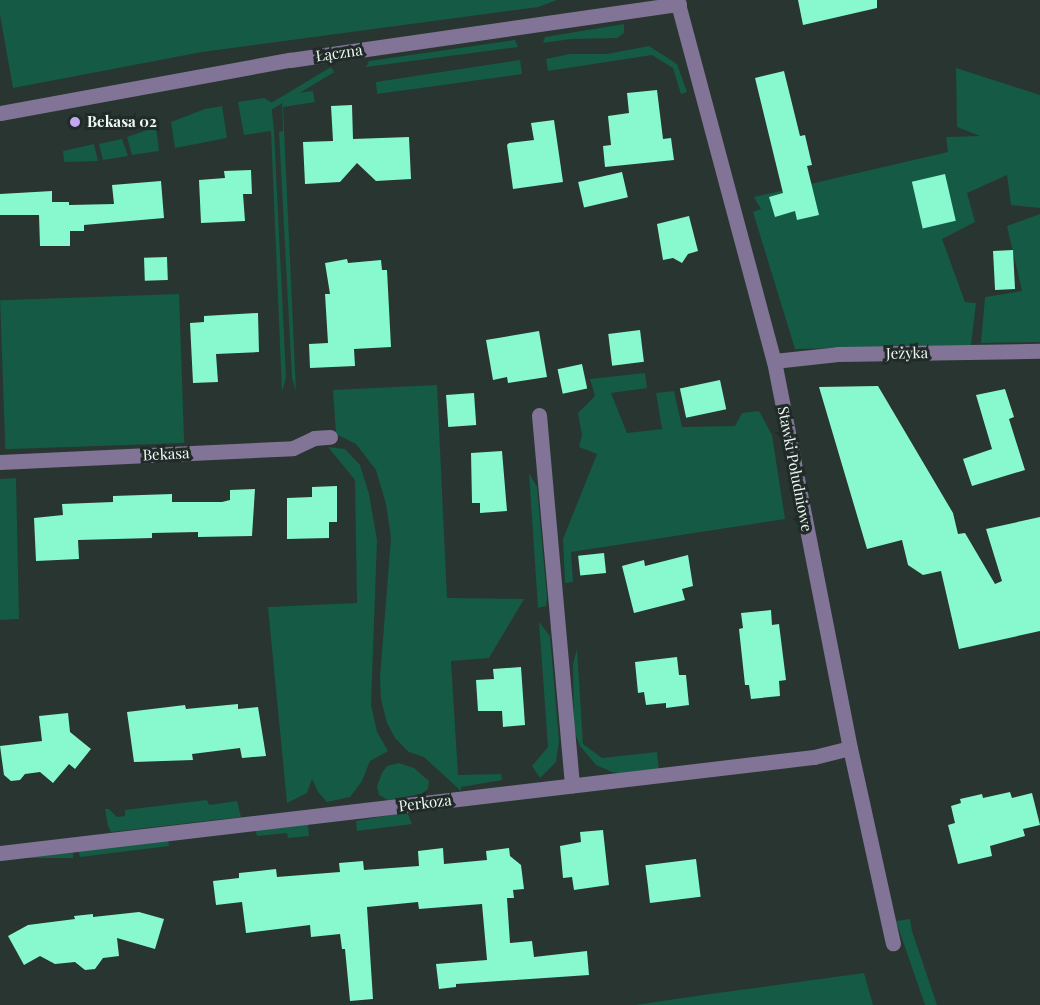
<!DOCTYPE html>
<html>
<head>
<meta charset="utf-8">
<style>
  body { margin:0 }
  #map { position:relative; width:1040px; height:1005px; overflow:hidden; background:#293530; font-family:"Playfair Display",serif }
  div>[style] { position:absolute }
  .green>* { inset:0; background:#145a44; transform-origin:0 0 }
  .building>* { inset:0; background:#88f8cf; transform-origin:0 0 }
  .minor>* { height:15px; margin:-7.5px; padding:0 7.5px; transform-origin:7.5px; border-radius:7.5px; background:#817496 }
  .dots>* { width:16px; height:16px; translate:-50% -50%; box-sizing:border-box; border:3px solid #202b27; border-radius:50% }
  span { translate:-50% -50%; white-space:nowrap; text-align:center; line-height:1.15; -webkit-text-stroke:6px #202b27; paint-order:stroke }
  .street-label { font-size:15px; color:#eff7f4 }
  .poi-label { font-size:15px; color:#eff7f4; font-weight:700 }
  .left { translate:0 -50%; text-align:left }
</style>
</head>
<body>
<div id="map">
  <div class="green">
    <i style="clip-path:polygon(0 0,557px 0,538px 7px,202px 52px,13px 88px,0 15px)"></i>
    <i style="clip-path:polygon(624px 24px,624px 33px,617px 38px,571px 39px,543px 43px,545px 37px)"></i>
    <i style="clip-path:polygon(515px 40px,518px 47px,366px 67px,369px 61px)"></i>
    <i style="clip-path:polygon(649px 46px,677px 64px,687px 92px,681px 94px,673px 68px,652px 55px,548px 71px,546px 59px,570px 54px,607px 54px)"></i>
    <i style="clip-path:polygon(520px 60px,522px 74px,377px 94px,376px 82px)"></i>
    <i style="left:331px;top:67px;width:6px;height:93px;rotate:59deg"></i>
    <i style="clip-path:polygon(956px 68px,1040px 95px,1040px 208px,1011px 205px,1007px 175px,967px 193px,975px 222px,942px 239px,965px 302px,976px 303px,971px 345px,795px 349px,753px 212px,761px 209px,754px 197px,948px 152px,946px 137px,980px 136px,957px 127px)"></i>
    <i style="clip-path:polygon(313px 91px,315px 102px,283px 107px,296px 391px,292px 378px,279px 132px,283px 131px,282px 99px,289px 94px)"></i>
    <i style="clip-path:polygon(264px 98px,271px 102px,274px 131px,286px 377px,282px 392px,271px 131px,244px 135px,238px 102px)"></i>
    <i style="clip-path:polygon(222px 106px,227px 138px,175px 148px,171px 122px,205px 109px)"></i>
    <i style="clip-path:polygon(156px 127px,159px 151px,132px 155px,127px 137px)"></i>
    <i style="clip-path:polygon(122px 139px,128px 156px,103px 160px,99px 144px)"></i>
    <i style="clip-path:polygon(94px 144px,98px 161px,64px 162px,63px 151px)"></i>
    <i style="clip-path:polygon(1040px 214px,1040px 342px,981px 343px,985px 297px,1022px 291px,1007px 226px)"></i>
    <i style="left:179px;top:294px;width:149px;height:179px;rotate:88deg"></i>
    <i style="clip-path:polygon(645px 373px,647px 388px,611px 393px,627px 433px,662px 429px,656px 393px,674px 391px,682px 427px,735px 426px,742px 413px,759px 411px,772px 435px,785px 519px,571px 552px,573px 582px,565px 583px,563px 539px,597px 454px,579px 447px,582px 435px,578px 413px,595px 396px,590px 379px)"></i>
    <i style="clip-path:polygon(437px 385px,447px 598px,524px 599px,489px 658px,451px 661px,458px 775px,501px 774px,502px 780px,461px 787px,461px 791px,424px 757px,409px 752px,395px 738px,387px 723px,381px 699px,380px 677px,391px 538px,386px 504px,376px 470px,356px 444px,336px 434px,333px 390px)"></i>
    <i style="clip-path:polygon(328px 447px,345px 449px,360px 465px,369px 494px,377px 540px,371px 705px,377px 732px,388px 751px,370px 761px,362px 781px,350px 797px,327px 802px,318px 792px,312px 779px,307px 793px,287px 803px,268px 607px,357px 603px,355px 480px)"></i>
    <i style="clip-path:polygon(529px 473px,537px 487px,547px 597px,546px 606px,538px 608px)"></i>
    <i style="clip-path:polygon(16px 478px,19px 619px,0 620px,0 479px)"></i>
    <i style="clip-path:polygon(539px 622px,550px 636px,559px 741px,556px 762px,540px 778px,532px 766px,548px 747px)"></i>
    <i style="clip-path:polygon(577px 649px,583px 744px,602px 758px,657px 752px,659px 771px,625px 774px,612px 772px,596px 765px,580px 746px,574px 731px,573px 664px)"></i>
    <i style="clip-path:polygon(399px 763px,414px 768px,429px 781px,428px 789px,421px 794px,388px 800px,379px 795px,377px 786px,382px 773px,387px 766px)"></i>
    <i style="clip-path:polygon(207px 800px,209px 805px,237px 801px,241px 817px,111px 832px,108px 826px,105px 809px,109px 809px,117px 817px,125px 816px,125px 810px)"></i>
    <i style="clip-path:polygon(407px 812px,412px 824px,357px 831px,356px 821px)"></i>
    <i style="clip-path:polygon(308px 824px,309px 836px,288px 838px,287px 833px,257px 836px,255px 829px)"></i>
    <i style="clip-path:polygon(168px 839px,169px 846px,80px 857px,78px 849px)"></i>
    <i style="left:73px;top:850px;width:8px;height:73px;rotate:90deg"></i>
    <i style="clip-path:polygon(910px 919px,912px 931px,937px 1005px,925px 1005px,896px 921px)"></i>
    <i style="clip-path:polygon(864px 973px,873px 1005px,635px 1005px,696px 996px)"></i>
  </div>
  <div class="building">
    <i style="clip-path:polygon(798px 0,877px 0,877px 8px,803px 25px)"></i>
    <i style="clip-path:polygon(784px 71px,800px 136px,805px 135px,812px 165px,807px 166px,819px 215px,797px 220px,795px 211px,775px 217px,769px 197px,783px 193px,755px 78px)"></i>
    <i style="clip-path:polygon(657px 90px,663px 139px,671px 138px,674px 160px,605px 167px,603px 146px,611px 145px,608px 116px,629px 113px,627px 93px)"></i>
    <i style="clip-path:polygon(352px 105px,353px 139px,409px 137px,411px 179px,376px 181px,357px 163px,340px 182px,305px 184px,303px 142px,333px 141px,331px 106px)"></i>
    <i style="clip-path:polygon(554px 120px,563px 182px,513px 189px,507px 145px,509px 143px,534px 140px,531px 123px)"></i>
    <i style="clip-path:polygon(251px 170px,252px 194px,243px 194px,245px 221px,201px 223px,199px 180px,225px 178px,224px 171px)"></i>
    <i style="left:622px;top:172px;width:26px;height:45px;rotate:77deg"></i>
    <i style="left:945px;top:174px;width:48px;height:34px;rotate:77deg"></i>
    <i style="clip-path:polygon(161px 181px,164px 218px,84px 225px,84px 231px,70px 231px,70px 246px,40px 246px,39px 215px,0 215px,0 194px,52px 191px,52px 202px,69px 202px,69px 205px,114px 204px,112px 185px)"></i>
    <i style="clip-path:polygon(689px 216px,698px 251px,688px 254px,682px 263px,673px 258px,663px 260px,657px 224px)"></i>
    <i style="left:1013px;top:250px;width:39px;height:20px;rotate:87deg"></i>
    <i style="left:167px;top:257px;width:23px;height:23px;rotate:88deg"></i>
    <i style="clip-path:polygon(347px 259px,348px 263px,381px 260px,382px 270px,387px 270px,391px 347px,354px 349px,355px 366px,310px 368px,309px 344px,328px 343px,325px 294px,330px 294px,325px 263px)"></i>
    <i style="clip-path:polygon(258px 313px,259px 352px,216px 354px,218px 382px,193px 383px,190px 323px,204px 322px,204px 316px)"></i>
    <i style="left:640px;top:330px;width:32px;height:32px;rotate:83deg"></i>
    <i style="clip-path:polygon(539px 331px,547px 377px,508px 383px,507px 377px,493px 380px,486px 340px)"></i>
    <i style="left:582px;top:364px;width:25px;height:25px;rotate:78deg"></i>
    <i style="left:720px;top:380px;width:30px;height:41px;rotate:78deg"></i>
    <i style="clip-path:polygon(878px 386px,953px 513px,958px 534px,965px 533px,995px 584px,1002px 581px,986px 529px,1040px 517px,1040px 631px,959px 649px,941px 571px,923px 575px,908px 565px,902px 540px,867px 549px,819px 387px)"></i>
    <i style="clip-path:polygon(1005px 389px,1014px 417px,1009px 419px,1025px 470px,972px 486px,963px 459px,992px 449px,976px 395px)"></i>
    <i style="left:474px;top:393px;width:32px;height:28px;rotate:86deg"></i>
    <i style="clip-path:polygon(502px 451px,507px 511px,480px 513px,480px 503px,472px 503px,471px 453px)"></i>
    <i style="clip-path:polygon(337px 486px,337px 522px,329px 522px,329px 538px,287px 539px,287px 498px,312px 497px,312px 487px)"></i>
    <i style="clip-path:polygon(255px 489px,252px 536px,198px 537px,198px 532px,152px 533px,152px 538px,78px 540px,79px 559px,36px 561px,34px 518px,63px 515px,62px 504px,113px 502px,113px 496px,172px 494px,172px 502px,222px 502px,230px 500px,230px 490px)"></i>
    <i style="left:604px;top:553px;width:20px;height:26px;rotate:84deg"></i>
    <i style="clip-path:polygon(688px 555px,693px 586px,682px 589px,685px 600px,634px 613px,622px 566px,644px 560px,645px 566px)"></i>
    <i style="clip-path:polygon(771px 610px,772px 625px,779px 624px,786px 680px,779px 681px,780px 696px,751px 699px,749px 685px,745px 685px,739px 629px,743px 628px,741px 613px)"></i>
    <i style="clip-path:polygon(677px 657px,679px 675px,686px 675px,689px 705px,666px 708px,666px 703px,646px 705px,644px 692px,638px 693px,635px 662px)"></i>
    <i style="clip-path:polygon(521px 667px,525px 725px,503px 727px,502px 711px,478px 711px,476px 680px,494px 679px,493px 669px)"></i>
    <i style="clip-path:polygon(238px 704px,238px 709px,258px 707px,266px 756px,242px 758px,240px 748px,192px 754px,193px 760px,134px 762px,127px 712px,185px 705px,186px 709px)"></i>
    <i style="clip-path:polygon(68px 713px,70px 732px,91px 749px,75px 769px,69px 764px,53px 783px,40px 772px,25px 774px,20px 780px,11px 781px,4px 775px,0 746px,42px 741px,39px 716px)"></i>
    <i style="clip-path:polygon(1010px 792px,1012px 798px,1032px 793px,1040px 825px,1023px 829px,1025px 836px,990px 846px,992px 856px,958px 864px,948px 825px,955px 823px,951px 806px,961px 803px,960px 799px,982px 794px,983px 798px)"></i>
    <i style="clip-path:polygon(603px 830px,609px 885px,574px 890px,572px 877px,563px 878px,560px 846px,581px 842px,580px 832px)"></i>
    <i style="clip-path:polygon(443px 848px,444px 864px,487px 860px,486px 851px,509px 848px,510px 856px,521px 865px,524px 889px,513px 890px,514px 898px,507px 898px,510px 943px,532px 941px,534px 957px,587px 951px,589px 975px,456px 984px,456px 987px,439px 989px,436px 964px,487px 960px,482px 904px,419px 909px,418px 902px,367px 907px,373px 999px,350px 1001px,345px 949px,342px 949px,340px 934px,311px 937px,310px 925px,246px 933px,242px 902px,216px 905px,213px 881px,239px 878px,239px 873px,276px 869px,277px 877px,340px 872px,339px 863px,363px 861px,364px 870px,419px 866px,418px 851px)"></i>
    <i style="left:696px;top:859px;width:38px;height:51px;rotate:83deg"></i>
    <i style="clip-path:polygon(139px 912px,164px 919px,155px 949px,117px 938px,119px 956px,103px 958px,95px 969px,85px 970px,75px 962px,55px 964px,40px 956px,24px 965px,8px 936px,28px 925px,75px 919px,74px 916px,93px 914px,93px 917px)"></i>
  </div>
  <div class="minor">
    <i style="left:677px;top:0;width:374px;rotate:75deg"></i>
    <i style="left:774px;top:361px;width:394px;rotate:78.9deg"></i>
    <i style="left:850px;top:748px;width:200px;rotate:77.6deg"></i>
    <i style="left:0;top:113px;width:295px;rotate:-10.4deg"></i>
    <i style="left:290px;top:60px;width:393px;rotate:-8.2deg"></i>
    <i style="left:774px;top:361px;width:64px;rotate:-6.2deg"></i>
    <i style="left:838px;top:354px;width:202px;rotate:-0.9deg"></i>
    <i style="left:539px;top:415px;width:372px;rotate:84.9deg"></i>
    <i style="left:0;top:462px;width:293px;rotate:-2.7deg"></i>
    <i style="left:293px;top:448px;width:23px;rotate:-25deg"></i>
    <i style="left:314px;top:438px;width:16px;rotate:-4deg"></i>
    <i style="left:0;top:853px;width:820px;rotate:-6.73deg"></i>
    <i style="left:814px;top:757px;width:37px;rotate:-14deg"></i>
  </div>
  <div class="dots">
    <i style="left:75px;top:122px;background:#c4a7f1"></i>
  </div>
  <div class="street-label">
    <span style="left:339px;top:53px;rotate:-8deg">Łączna</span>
    <span style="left:907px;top:353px;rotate:-1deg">Jeżyka</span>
    <span style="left:166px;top:454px;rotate:-3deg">Bekasa</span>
    <span style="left:795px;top:469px;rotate:79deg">Stawki Południowe</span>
    <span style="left:425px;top:803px;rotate:-7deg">Perkoza</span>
  </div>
  <div class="poi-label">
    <span class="left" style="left:87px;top:122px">Bekasa 02</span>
  </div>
</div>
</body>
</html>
